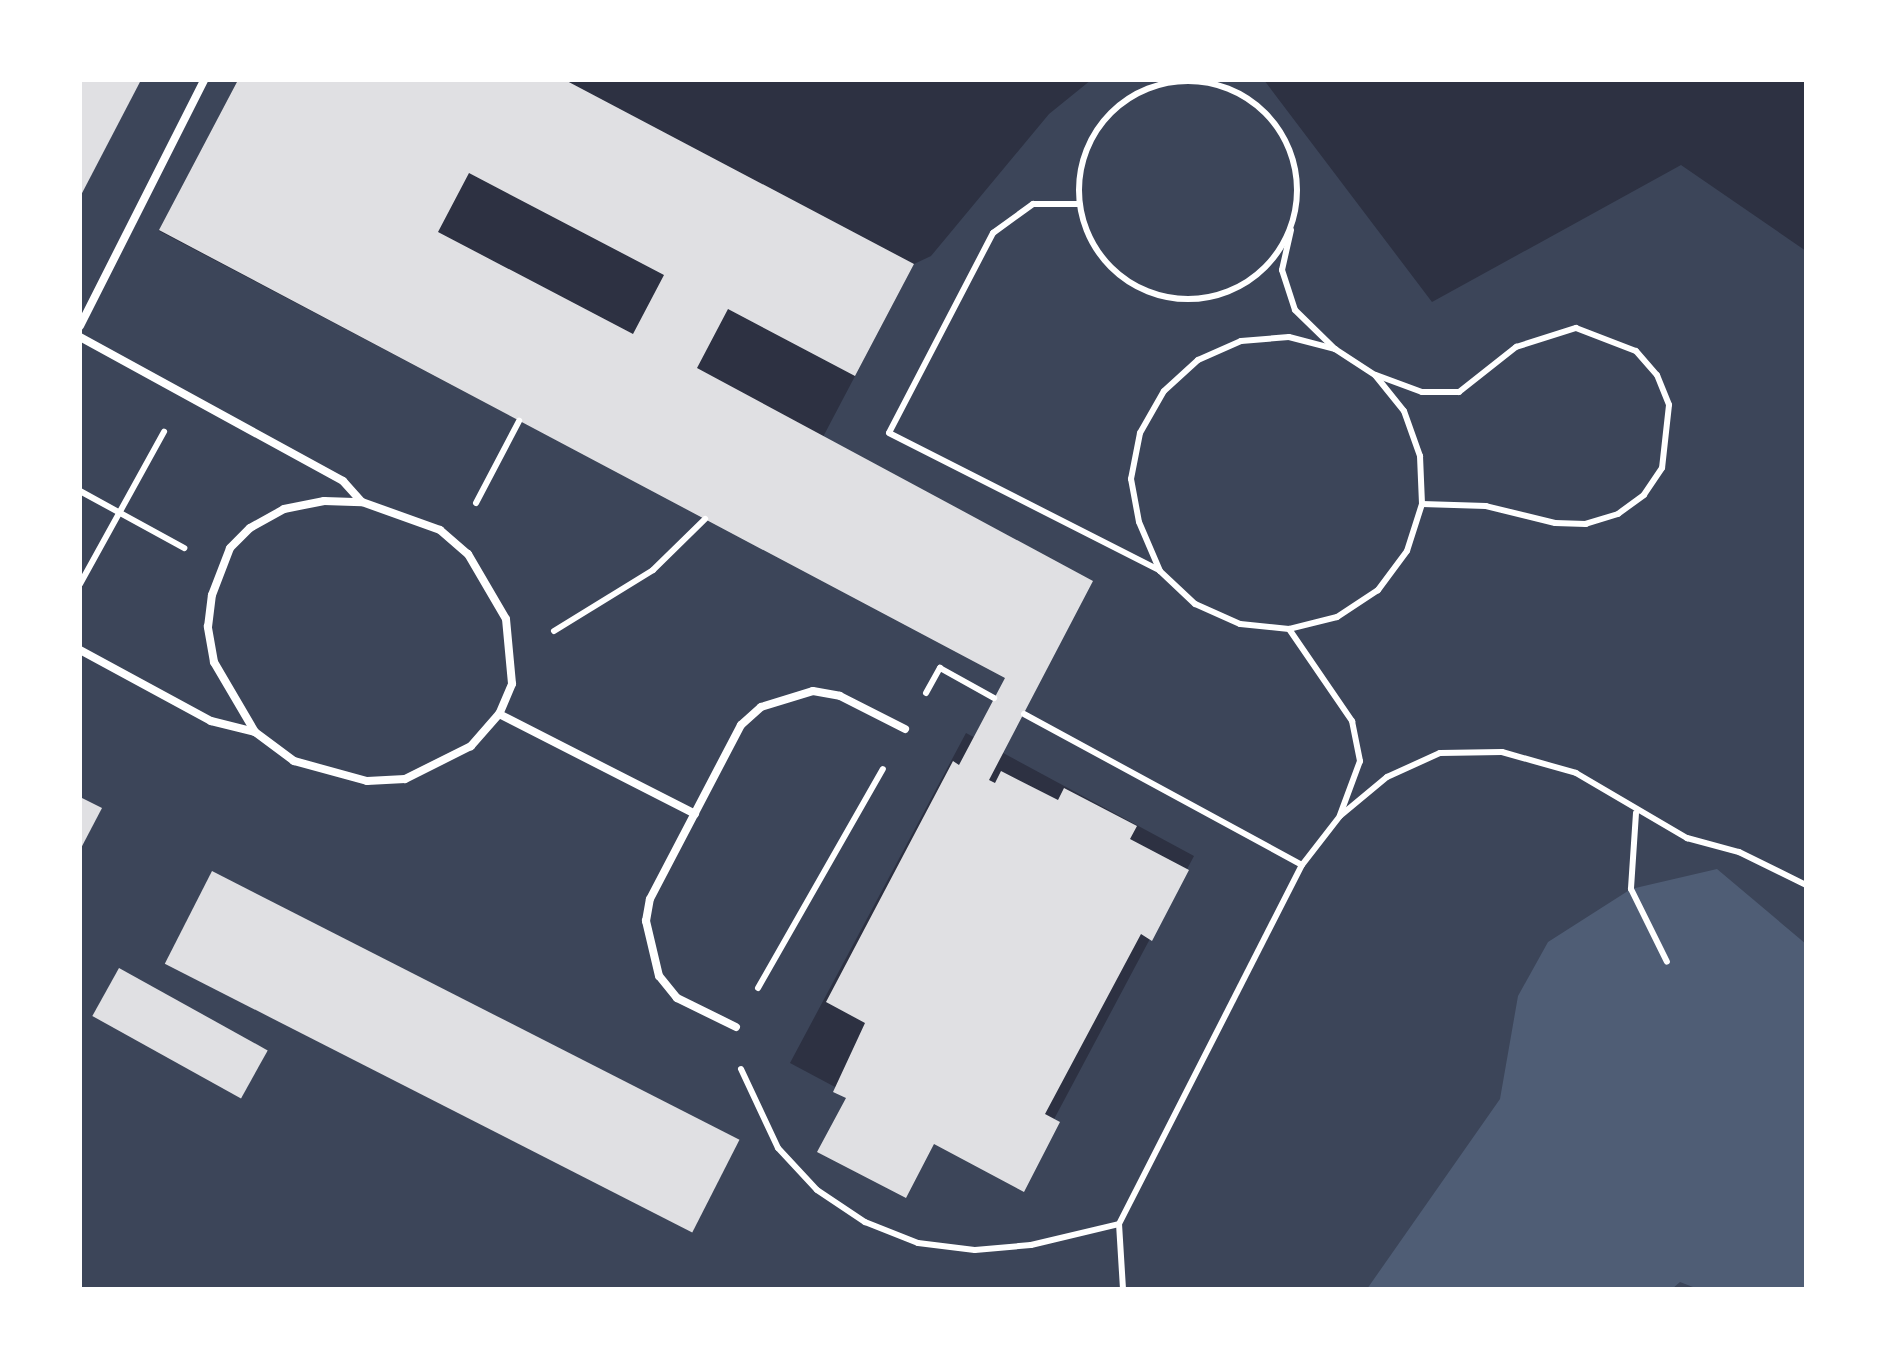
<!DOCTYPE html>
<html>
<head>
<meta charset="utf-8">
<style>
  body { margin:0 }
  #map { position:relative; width:1886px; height:1369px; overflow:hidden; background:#2d3142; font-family:"Golos Text",sans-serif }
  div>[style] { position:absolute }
  .green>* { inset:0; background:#3c4559 }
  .water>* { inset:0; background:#4f5d75 }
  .building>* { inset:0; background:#e0e0e3; transform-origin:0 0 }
  .path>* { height:6px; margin:-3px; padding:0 3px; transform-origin:3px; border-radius:3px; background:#fff }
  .path>.ring { margin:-3px; padding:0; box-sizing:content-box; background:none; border:6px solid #fff; border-radius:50% }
  .service>* { height:8px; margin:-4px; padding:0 4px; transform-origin:4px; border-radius:4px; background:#fff }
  span { translate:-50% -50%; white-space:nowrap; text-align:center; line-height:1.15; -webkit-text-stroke:8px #fff; paint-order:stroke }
  .frame { position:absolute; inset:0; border:82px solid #fff; pointer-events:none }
</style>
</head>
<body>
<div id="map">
  <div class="green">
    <i style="clip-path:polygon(evenodd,80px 80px,238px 80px,159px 231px,764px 549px,914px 264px,931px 256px,1049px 114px,1091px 80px,1264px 80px,1432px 302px,1681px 165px,1806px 251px,1806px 1289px,80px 1289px,80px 80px,966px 733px,1194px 856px,1019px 1185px,790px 1063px,966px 733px)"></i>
  </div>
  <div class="water">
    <i style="clip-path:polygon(1717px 869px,1806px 944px,1806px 1289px,1698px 1289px,1680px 1282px,1672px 1289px,1367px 1289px,1500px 1099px,1518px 996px,1548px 942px,1631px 889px)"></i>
  </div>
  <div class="building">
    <i style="clip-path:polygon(80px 80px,141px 80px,80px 197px)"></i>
    <i style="clip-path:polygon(evenodd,238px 80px,565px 80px,914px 264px,855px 376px,728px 309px,697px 368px,1093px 581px,989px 780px,995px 783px,1001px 771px,1058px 800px,1064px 788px,1137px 826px,1130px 839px,1189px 870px,1152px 941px,1141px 934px,1045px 1114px,1060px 1122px,1024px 1192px,934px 1144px,906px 1198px,817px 1152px,846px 1098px,833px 1092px,865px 1023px,826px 1002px,953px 761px,959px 765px,1005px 678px,159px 230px,238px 80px,469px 173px,664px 275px,633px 334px,438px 232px,469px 173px)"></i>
    <i style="clip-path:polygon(80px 797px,102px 808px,80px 850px)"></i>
    <i style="left:212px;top:871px;width:592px;height:104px;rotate:27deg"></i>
    <i style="left:119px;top:968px;width:170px;height:55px;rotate:29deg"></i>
  </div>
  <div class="path">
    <i class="ring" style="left:1079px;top:81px;width:212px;height:212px"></i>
    <i style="left:1079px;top:204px;width:46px;rotate:180deg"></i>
    <i style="left:1033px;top:204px;width:49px;rotate:144.1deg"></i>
    <i style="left:993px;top:233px;width:225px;rotate:117.5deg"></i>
    <i style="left:889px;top:433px;width:303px;rotate:26.9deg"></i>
    <i style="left:1291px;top:230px;width:41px;rotate:102.7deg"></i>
    <i style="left:1282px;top:270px;width:42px;rotate:72deg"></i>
    <i style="left:1295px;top:310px;width:56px;rotate:44.3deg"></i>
    <i style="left:1335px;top:349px;width:48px;rotate:33deg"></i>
    <i style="left:1375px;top:375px;width:46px;rotate:51.1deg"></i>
    <i style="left:1404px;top:411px;width:48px;rotate:70.4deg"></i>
    <i style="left:1420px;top:456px;width:48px;rotate:87.6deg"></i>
    <i style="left:1422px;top:504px;width:49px;rotate:107.7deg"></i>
    <i style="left:1407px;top:551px;width:49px;rotate:126.6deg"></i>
    <i style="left:1378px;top:590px;width:49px;rotate:146.6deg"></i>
    <i style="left:1337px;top:617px;width:49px;rotate:166deg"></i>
    <i style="left:1289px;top:629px;width:49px;rotate:-174.2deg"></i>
    <i style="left:1240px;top:624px;width:49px;rotate:-156deg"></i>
    <i style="left:1195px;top:604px;width:48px;rotate:-136.7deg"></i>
    <i style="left:1160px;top:571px;width:53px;rotate:-113.2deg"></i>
    <i style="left:1139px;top:522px;width:44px;rotate:-100.5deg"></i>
    <i style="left:1131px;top:479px;width:47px;rotate:-78.9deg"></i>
    <i style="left:1140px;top:433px;width:48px;rotate:-60.3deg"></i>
    <i style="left:1164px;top:391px;width:46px;rotate:-42.4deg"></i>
    <i style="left:1198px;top:360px;width:47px;rotate:-23.8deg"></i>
    <i style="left:1241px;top:341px;width:48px;rotate:-4.8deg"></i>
    <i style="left:1289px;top:337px;width:48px;rotate:14.6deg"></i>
    <i style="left:1376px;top:375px;width:49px;rotate:20.3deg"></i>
    <i style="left:1422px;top:392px;width:37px"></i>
    <i style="left:1459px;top:392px;width:73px;rotate:-38.3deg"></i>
    <i style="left:1516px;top:347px;width:63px;rotate:-17.6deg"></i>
    <i style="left:1576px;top:328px;width:64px;rotate:21deg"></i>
    <i style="left:1636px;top:351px;width:32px;rotate:49deg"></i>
    <i style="left:1657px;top:375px;width:32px;rotate:68deg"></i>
    <i style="left:1669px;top:405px;width:63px;rotate:96.3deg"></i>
    <i style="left:1662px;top:468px;width:32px;rotate:124deg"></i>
    <i style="left:1644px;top:495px;width:32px;rotate:144deg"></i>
    <i style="left:1618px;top:514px;width:34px;rotate:163deg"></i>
    <i style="left:1586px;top:524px;width:31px;rotate:-178deg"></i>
    <i style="left:1555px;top:523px;width:71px;rotate:-166.2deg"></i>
    <i style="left:1486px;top:506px;width:64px;rotate:-178.2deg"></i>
    <i style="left:80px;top:491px;width:119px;rotate:28.7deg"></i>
    <i style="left:476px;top:503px;width:93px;rotate:-62.3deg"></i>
    <i style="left:80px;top:584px;width:174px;rotate:-61.1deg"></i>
    <i style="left:1289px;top:629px;width:112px;rotate:55.6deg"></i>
    <i style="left:1352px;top:721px;width:41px;rotate:78.7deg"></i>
    <i style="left:1360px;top:761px;width:58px;rotate:110.3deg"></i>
    <i style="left:554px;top:631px;width:116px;rotate:-31.6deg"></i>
    <i style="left:653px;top:570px;width:73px;rotate:-44.4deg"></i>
    <i style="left:926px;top:693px;width:29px;rotate:-61deg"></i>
    <i style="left:940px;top:668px;width:62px;rotate:29.1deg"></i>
    <i style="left:1024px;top:714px;width:316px;rotate:28.5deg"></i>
    <i style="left:1636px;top:813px;width:76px;rotate:93.8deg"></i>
    <i style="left:1631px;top:889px;width:81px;rotate:63.7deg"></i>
    <i style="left:758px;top:988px;width:252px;rotate:-60.3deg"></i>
    <i style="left:741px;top:1069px;width:87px;rotate:64.9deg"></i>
    <i style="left:778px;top:1148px;width:57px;rotate:47.1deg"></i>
    <i style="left:817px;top:1190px;width:58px;rotate:33.7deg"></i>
    <i style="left:865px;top:1222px;width:57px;rotate:21.6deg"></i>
    <i style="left:918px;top:1243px;width:57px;rotate:7deg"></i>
    <i style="left:975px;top:1250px;width:56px;rotate:-5.1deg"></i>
    <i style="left:1031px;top:1245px;width:90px;rotate:-13.4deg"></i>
    <i style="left:1123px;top:1289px;width:65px;rotate:-93.5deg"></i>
    <i style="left:1119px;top:1224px;width:403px;rotate:-63deg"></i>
    <i style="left:1302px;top:865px;width:62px;rotate:-52.2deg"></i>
    <i style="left:1340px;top:816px;width:61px;rotate:-39.7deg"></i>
    <i style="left:1387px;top:777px;width:58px;rotate:-24.4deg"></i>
    <i style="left:1440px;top:753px;width:62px;rotate:-0.9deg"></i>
    <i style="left:1502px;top:752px;width:77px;rotate:15.8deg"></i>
    <i style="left:1576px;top:773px;width:129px;rotate:30.4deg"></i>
    <i style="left:1687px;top:838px;width:54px;rotate:15.1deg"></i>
    <i style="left:1739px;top:852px;width:75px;rotate:26.2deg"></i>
  </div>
  <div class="service">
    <i style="left:80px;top:326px;width:275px;rotate:-63.2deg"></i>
    <i style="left:80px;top:337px;width:300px;rotate:28.7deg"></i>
    <i style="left:343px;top:481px;width:28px;rotate:48deg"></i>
    <i style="left:324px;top:501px;width:38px;rotate:2deg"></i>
    <i style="left:362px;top:502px;width:83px;rotate:19.7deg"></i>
    <i style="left:440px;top:530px;width:37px;rotate:41deg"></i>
    <i style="left:468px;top:554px;width:75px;rotate:59.7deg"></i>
    <i style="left:506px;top:619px;width:65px;rotate:84.7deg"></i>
    <i style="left:512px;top:684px;width:33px;rotate:113deg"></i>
    <i style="left:499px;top:714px;width:43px;rotate:131.2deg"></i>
    <i style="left:471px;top:746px;width:74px;rotate:153.4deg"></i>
    <i style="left:405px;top:779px;width:38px;rotate:177deg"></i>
    <i style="left:367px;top:781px;width:76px;rotate:-164.7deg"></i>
    <i style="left:294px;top:761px;width:49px;rotate:-143.4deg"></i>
    <i style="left:255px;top:732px;width:81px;rotate:-120.4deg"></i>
    <i style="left:214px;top:662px;width:36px;rotate:-100deg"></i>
    <i style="left:208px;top:627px;width:32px;rotate:-83deg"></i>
    <i style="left:212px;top:595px;width:50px;rotate:-69deg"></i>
    <i style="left:230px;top:548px;width:28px;rotate:-45deg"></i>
    <i style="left:250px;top:528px;width:39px;rotate:-29deg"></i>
    <i style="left:284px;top:509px;width:41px;rotate:-11.3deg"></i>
    <i style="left:80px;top:650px;width:149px;rotate:28.5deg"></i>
    <i style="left:211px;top:721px;width:45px;rotate:14deg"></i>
    <i style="left:499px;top:714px;width:220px;rotate:27deg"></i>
    <i style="left:736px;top:1027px;width:66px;rotate:-153.8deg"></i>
    <i style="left:677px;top:998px;width:28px;rotate:-129deg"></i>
    <i style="left:659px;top:976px;width:57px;rotate:-103.3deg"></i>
    <i style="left:646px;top:921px;width:22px;rotate:-80deg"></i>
    <i style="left:650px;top:899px;width:196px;rotate:-62.4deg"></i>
    <i style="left:741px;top:725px;width:27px;rotate:-42deg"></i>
    <i style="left:761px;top:707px;width:54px;rotate:-17.1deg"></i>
    <i style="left:813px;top:691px;width:27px;rotate:10deg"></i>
    <i style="left:840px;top:696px;width:73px;rotate:26.9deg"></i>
  </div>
  <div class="frame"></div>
</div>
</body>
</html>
